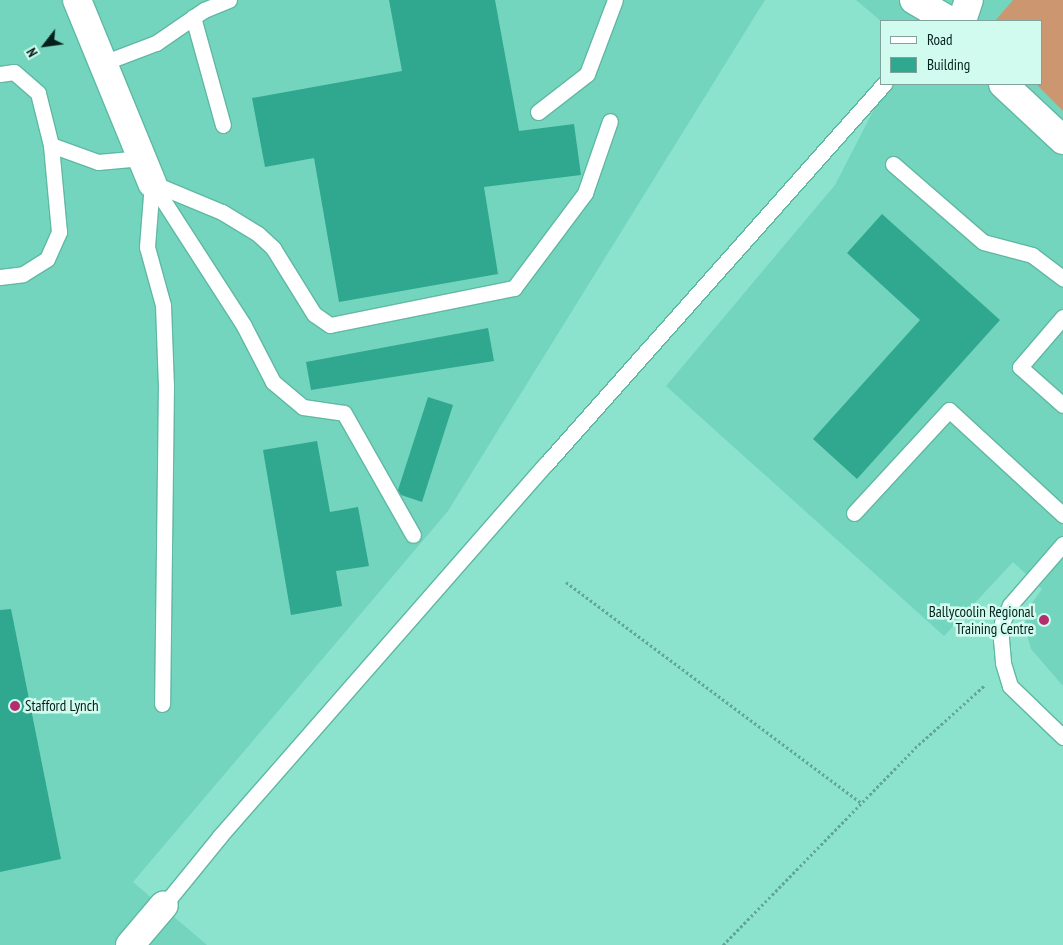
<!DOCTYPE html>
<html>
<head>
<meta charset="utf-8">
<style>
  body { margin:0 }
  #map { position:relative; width:1063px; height:945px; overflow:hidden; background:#8be3cd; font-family:"PT Sans Narrow",sans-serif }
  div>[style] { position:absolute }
  .built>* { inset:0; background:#74d5be }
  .green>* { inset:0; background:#cc9671 }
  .building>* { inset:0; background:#30a78f }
  .path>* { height:3px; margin-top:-1.5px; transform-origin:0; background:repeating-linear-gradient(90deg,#62a796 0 2.5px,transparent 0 5px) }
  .roads { filter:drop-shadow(1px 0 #60b8a3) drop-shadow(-1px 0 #60b8a3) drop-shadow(0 1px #60b8a3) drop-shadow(0 -1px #60b8a3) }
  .lane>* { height:15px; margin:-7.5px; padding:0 7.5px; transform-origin:7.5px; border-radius:7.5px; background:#fff }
  .street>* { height:28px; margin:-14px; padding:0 14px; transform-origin:14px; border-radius:14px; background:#fff }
  .dots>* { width:14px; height:14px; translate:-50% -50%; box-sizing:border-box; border:2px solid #d1fbef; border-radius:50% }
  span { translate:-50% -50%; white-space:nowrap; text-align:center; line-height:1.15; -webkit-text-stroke:5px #d1fbef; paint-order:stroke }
  .poi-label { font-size:15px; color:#04201a }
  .right { translate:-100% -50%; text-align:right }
  .left { translate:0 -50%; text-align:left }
  .legend { position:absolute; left:880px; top:20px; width:162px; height:65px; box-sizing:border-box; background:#d1fbef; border:1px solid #7fa39a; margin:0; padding:6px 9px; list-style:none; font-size:15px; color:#04201a }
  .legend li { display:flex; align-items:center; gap:10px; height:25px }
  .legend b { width:25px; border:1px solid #7fa39a }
  .north { position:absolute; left:20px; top:20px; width:50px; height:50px; -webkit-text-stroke:4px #d1fbef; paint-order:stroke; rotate:240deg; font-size:14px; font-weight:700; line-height:20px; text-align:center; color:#04201a }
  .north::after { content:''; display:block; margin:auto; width:18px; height:22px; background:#04201a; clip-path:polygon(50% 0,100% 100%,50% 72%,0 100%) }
</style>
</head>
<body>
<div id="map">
  <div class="built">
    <i style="clip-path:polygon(0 0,765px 0,448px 511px,133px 882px,207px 945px,0 945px)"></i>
    <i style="clip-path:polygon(856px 0,1063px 0,1063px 686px,1031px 649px,1025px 628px,1026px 611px,1042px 589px,1013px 562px,944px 636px,666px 386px,835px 185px,887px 84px,1042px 84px,1042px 21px,882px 22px)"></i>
  </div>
  <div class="green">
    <i style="clip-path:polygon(1013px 0,1063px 0,1063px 111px,1036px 84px,1042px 84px,1042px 21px,995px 21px)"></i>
  </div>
  <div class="building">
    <i style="clip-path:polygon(389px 0,495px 0,519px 131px,574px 124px,581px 175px,484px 187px,498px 274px,339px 302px,314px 158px,265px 167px,252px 98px,402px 71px)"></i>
    <i style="clip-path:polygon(882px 214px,1000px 320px,857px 479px,813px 439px,920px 320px,847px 253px)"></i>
    <i style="clip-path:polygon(488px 328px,494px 361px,311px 390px,306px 362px)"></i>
    <i style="clip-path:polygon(428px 397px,453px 405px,422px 502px,401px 495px,398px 490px)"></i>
    <i style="clip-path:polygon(317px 441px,330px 512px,358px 507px,369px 566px,336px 571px,342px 606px,291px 615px,263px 450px)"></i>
    <i style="clip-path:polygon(11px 609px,61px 859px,0 872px,0 610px)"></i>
  </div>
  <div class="path">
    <i style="left:566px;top:582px;width:369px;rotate:36.8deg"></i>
    <i style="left:723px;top:945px;width:275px;rotate:-45.7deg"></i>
    <i style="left:915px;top:748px;width:94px;rotate:-42deg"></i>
  </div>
  <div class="roads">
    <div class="lane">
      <i style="left:193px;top:17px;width:112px;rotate:74.5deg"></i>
      <i style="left:103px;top:63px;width:57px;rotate:-20.7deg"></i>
      <i style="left:156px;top:43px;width:58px;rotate:-34.5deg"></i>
      <i style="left:204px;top:10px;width:27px;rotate:-22deg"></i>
      <i style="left:0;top:74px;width:14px;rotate:-8deg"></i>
      <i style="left:14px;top:72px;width:32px;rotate:41deg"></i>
      <i style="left:38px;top:93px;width:54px;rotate:76deg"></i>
      <i style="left:51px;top:145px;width:50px;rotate:19.9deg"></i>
      <i style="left:98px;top:162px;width:44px;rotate:-5.2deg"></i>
      <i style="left:538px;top:112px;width:62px;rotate:-37.8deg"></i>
      <i style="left:587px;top:74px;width:79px;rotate:-69.3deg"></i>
      <i style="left:893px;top:164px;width:119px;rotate:40.9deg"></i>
      <i style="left:983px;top:242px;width:51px;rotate:14.9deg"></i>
      <i style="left:1032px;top:255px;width:39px;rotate:37deg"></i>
      <i style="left:152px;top:183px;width:76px;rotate:22.5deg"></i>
      <i style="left:222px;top:212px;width:42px;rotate:31.4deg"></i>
      <i style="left:258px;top:234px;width:21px;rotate:43deg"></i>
      <i style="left:273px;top:248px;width:78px;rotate:58.2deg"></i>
      <i style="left:314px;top:314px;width:19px;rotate:35deg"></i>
      <i style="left:330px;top:325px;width:188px;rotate:-11.4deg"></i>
      <i style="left:514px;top:288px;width:119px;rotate:-53.2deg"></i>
      <i style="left:585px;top:193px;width:76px;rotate:-70.9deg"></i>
      <i style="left:152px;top:183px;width:64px;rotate:94.5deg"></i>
      <i style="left:147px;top:247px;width:60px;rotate:74.6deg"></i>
      <i style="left:163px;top:305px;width:80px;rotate:87.9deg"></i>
      <i style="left:166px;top:385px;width:319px;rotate:90.7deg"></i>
      <i style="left:152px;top:183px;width:170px;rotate:57.2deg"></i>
      <i style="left:244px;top:326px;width:63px;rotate:62.6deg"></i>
      <i style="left:273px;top:382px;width:39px;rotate:40deg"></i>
      <i style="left:303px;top:407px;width:41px;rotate:8.3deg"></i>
      <i style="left:344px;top:413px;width:140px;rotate:60.5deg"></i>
      <i style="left:0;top:277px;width:23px;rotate:-7deg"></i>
      <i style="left:23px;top:274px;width:28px;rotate:-32deg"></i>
      <i style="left:47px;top:259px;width:30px;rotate:-66deg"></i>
      <i style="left:59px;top:232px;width:87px;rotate:-95.3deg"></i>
      <i style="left:1063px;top:317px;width:66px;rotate:130.7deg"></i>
      <i style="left:1020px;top:367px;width:57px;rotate:41.5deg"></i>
      <i style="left:854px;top:513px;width:140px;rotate:-47.3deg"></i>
      <i style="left:949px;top:410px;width:155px;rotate:42.6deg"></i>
      <i style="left:1063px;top:544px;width:81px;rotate:131deg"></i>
      <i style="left:1010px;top:605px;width:20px;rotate:114deg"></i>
      <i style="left:1002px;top:623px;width:16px;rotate:94deg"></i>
      <i style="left:1001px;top:639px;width:24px;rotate:85deg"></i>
      <i style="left:1003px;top:663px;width:24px;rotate:73deg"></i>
      <i style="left:1010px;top:686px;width:74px;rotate:43.9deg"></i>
      <i style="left:164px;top:905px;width:89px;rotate:-50.9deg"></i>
      <i style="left:220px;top:836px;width:495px;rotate:-48.8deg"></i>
      <i style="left:546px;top:464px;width:509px;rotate:-48.35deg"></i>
    </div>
    <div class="street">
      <i style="left:77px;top:0;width:198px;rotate:67.7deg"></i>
      <i style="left:914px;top:0;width:42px;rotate:30.3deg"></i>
      <i style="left:962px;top:21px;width:22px;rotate:-72deg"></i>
      <i style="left:1003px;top:84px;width:82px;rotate:43deg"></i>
      <i style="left:130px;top:945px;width:52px;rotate:-49.6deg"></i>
    </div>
  </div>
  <div class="dots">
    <i style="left:1044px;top:620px;background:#b42d6e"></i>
    <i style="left:15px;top:706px;background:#b42d6e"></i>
  </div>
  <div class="poi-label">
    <span class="right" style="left:1034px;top:620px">Ballycoolin Regional<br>Training Centre</span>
    <span class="left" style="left:25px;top:706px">Stafford Lynch</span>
  </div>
  <ul class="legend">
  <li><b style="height:6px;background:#fff"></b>Road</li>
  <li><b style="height:14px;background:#30a78f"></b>Building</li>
  </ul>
  <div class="north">N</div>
</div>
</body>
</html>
